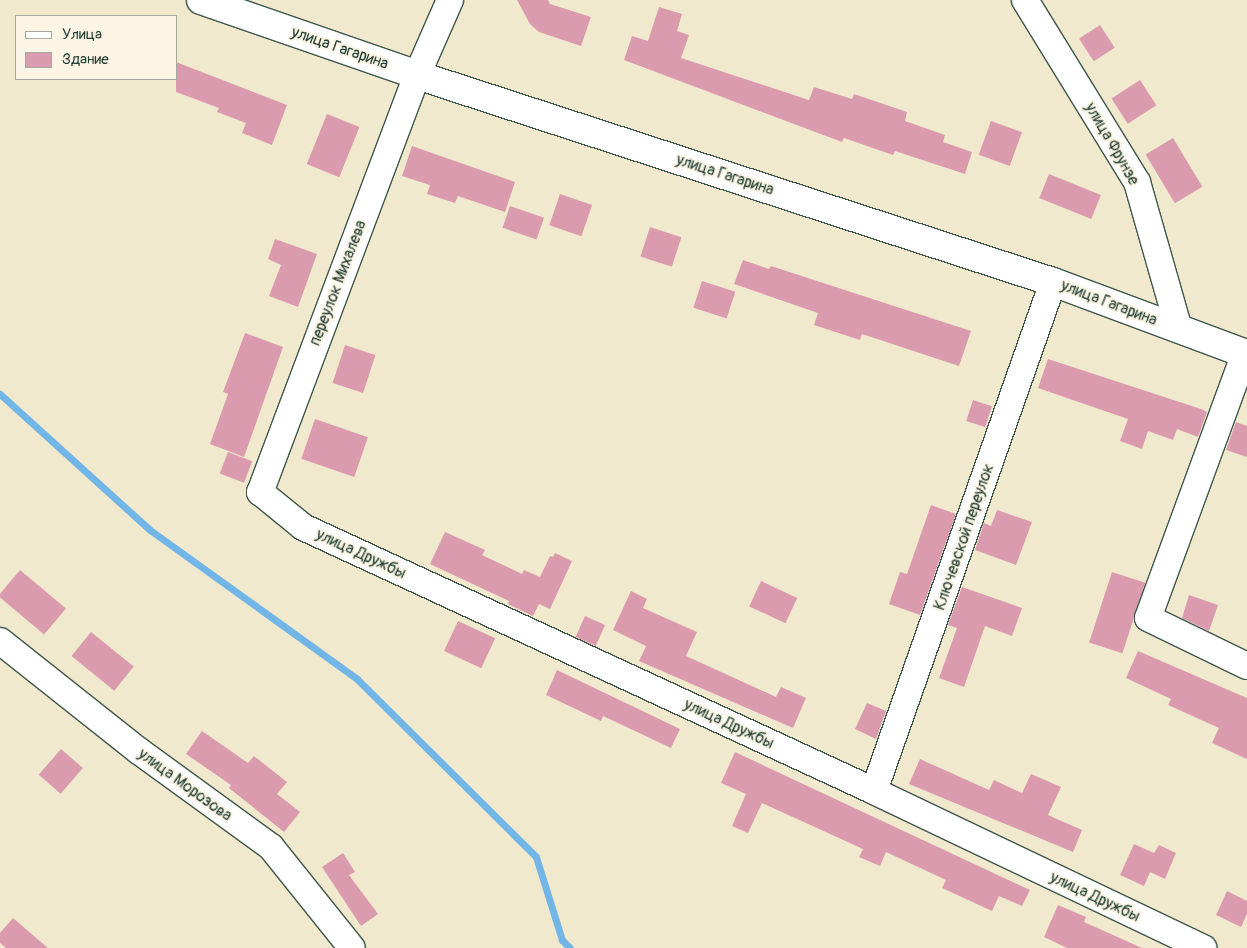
<!DOCTYPE html>
<html>
<head>
<meta charset="utf-8">
<style>
  body { margin:0 }
  #map { position:relative; width:1247px; height:948px; overflow:hidden; background:#f1e9ce; font-family:Pangolin,sans-serif }
  div>[style] { position:absolute }
  .stream>* { height:7px; margin:-3.5px; padding:0 3.5px; transform-origin:3.5px; border-radius:3.5px; background:#72b5e7 }
  .building>* { inset:0; background:#db9baf; transform-origin:0 0 }
  .roads { filter:drop-shadow(1px 0 #3e574b) drop-shadow(-1px 0 #3e574b) drop-shadow(0 1px #3e574b) drop-shadow(0 -1px #3e574b) }
  .street>* { height:26px; margin:-13px; padding:0 13px; transform-origin:13px; border-radius:13px; background:#fff }
  .secondary>* { height:28px; margin:-14px; padding:0 14px; transform-origin:14px; border-radius:14px; background:#fff }
  span { translate:-50% -50%; white-space:nowrap; text-align:center; line-height:1.15; -webkit-text-stroke:4px #fcf5e5; paint-order:stroke }
  .street-label { font-size:16px; color:#1f3d34 }
  .legend { position:absolute; left:15px; top:15px; width:162px; height:65px; box-sizing:border-box; background:#fcf5e5; border:1px solid #a4ab9e; margin:0; padding:6px 9px; list-style:none; font-size:15px; color:#1f3d34 }
  .legend li { display:flex; align-items:center; gap:10px; height:25px }
  .legend b { width:25px; border:1px solid #a4ab9e }
</style>
</head>
<body>
<div id="map">
  <div class="stream">
    <i style="left:0;top:394px;width:202px;rotate:42.2deg"></i>
    <i style="left:150px;top:530px;width:255px;rotate:35.7deg"></i>
    <i style="left:357px;top:679px;width:252px;rotate:44.8deg"></i>
    <i style="left:536px;top:857px;width:87px;rotate:72.6deg"></i>
    <i style="left:562px;top:940px;width:11px;rotate:45deg"></i>
  </div>
  <div class="building">
    <i style="clip-path:polygon(517px 0,548px 0,550px 4px,591px 17px,581px 46px,539px 32px,530px 24px)"></i>
    <i style="clip-path:polygon(659px 7px,682px 14px,677px 31px,689px 35px,681px 58px,809px 100px,814px 87px,852px 99px,854px 94px,907px 112px,905px 121px,945px 135px,943px 142px,972px 152px,965px 174px,895px 151px,893px 155px,844px 138px,842px 142px,624px 60px,632px 36px,648px 41px)"></i>
    <i style="left:1100px;top:25px;width:27px;height:25px;rotate:57deg"></i>
    <i style="clip-path:polygon(176px 62px,287px 105px,272px 145px,242px 133px,246px 123px,217px 112px,219px 108px,176px 92px)"></i>
    <i style="left:1140px;top:80px;width:30px;height:34px;rotate:57deg"></i>
    <i style="left:327px;top:114px;width:35px;height:54px;rotate:22deg"></i>
    <i style="left:991px;top:121px;width:33px;height:36px;rotate:20deg"></i>
    <i style="left:1173px;top:138px;width:57px;height:32px;rotate:59deg"></i>
    <i style="clip-path:polygon(412px 146px,515px 182px,505px 212px,458px 196px,455px 203px,427px 194px,430px 185px,402px 176px)"></i>
    <i style="left:1049px;top:174px;width:56px;height:26px;rotate:22deg"></i>
    <i style="left:560px;top:194px;width:34px;height:33px;rotate:19deg"></i>
    <i style="left:510px;top:206px;width:36px;height:23px;rotate:19deg"></i>
    <i style="left:650px;top:227px;width:33px;height:31px;rotate:18deg"></i>
    <i style="clip-path:polygon(275px 239px,317px 254px,298px 307px,269px 296px,281px 265px,268px 259px)"></i>
    <i style="clip-path:polygon(743px 260px,769px 269px,771px 266px,971px 331px,959px 366px,862px 334px,860px 340px,814px 325px,818px 313px,734px 284px)"></i>
    <i style="left:702px;top:281px;width:35px;height:28px;rotate:18deg"></i>
    <i style="clip-path:polygon(245px 333px,283px 347px,244px 457px,210px 444px,228px 394px,223px 392px)"></i>
    <i style="left:345px;top:345px;width:32px;height:40px;rotate:18deg"></i>
    <i style="clip-path:polygon(1048px 359px,1201px 409px,1207px 412px,1198px 437px,1177px 429px,1173px 440px,1148px 431px,1142px 449px,1120px 441px,1128px 419px,1038px 388px)"></i>
    <i style="left:973px;top:400px;width:20px;height:22px;rotate:18deg"></i>
    <i style="left:315px;top:419px;width:56px;height:42px;rotate:19deg"></i>
    <i style="clip-path:polygon(1236px 422px,1247px 426px,1247px 457px,1226px 450px)"></i>
    <i style="left:228px;top:452px;width:26px;height:23px;rotate:21deg"></i>
    <i style="clip-path:polygon(931px 505px,956px 514px,920px 615px,889px 604px,900px 572px,907px 574px)"></i>
    <i style="clip-path:polygon(997px 510px,1032px 522px,1016px 565px,975px 550px,984px 523px,991px 526px)"></i>
    <i style="clip-path:polygon(445px 532px,485px 550px,482px 555px,522px 574px,524px 570px,540px 577px,550px 556px,553px 557px,555px 553px,572px 561px,550px 609px,539px 604px,533px 616px,508px 604px,509px 601px,430px 564px)"></i>
    <i style="left:20px;top:570px;width:60px;height:34px;rotate:40deg"></i>
    <i style="left:1112px;top:572px;width:35px;height:74px;rotate:18deg"></i>
    <i style="left:761px;top:581px;width:40px;height:28px;rotate:25deg"></i>
    <i style="clip-path:polygon(962px 587px,1022px 608px,1012px 636px,985px 626px,964px 687px,939px 678px,957px 628px,948px 625px)"></i>
    <i style="clip-path:polygon(631px 591px,647px 599px,643px 608px,697px 632px,686px 656px,776px 697px,781px 687px,806px 698px,793px 728px,639px 661px,646px 646px,613px 630px)"></i>
    <i style="clip-path:polygon(1189px 595px,1218px 605px,1209px 631px,1182px 618px)"></i>
    <i style="left:585px;top:616px;width:22px;height:23px;rotate:24deg"></i>
    <i style="left:458px;top:621px;width:41px;height:33px;rotate:25deg"></i>
    <i style="left:91px;top:632px;width:55px;height:31px;rotate:39deg"></i>
    <i style="clip-path:polygon(1138px 651px,1247px 698px,1247px 759px,1212px 743px,1219px 728px,1168px 705px,1171px 699px,1126px 678px)"></i>
    <i style="clip-path:polygon(557px 670px,680px 729px,671px 748px,603px 716px,601px 721px,546px 695px)"></i>
    <i style="clip-path:polygon(867px 703px,886px 711px,876px 739px,855px 729px)"></i>
    <i style="clip-path:polygon(202px 731px,248px 763px,254px 756px,287px 782px,277px 794px,300px 812px,284px 832px,229px 788px,231px 785px,186px 754px)"></i>
    <i style="left:61px;top:749px;width:29px;height:34px;rotate:41deg"></i>
    <i style="clip-path:polygon(735px 752px,1030px 890px,1022px 906px,999px 896px,992px 911px,942px 888px,946px 880px,886px 852px,880px 866px,859px 857px,863px 849px,762px 803px,748px 833px,732px 826px,746px 794px,721px 783px)"></i>
    <i style="clip-path:polygon(920px 759px,989px 790px,994px 780px,1022px 793px,1031px 774px,1061px 787px,1048px 815px,1082px 830px,1073px 852px,909px 784px)"></i>
    <i style="clip-path:polygon(1134px 844px,1154px 853px,1159px 845px,1176px 853px,1165px 879px,1150px 872px,1144px 886px,1120px 875px)"></i>
    <i style="clip-path:polygon(343px 853px,355px 872px,349px 875px,378px 914px,361px 926px,322px 867px)"></i>
    <i style="clip-path:polygon(1227px 891px,1247px 901px,1247px 914px,1241px 927px,1216px 915px)"></i>
    <i style="clip-path:polygon(1058px 905px,1086px 917px,1084px 922px,1142px 948px,1067px 948px,1044px 937px)"></i>
    <i style="clip-path:polygon(13px 918px,48px 948px,6px 948px,0 943px,0 933px)"></i>
  </div>
  <div class="roads">
    <div class="street">
      <i style="left:450px;top:0;width:82px;rotate:113.7deg"></i>
      <i style="left:417px;top:75px;width:446px;rotate:110.6deg"></i>
      <i style="left:260px;top:492px;width:55px;rotate:39.1deg"></i>
      <i style="left:303px;top:527px;width:629px;rotate:24.81deg"></i>
      <i style="left:874px;top:791px;width:365px;rotate:25.5deg"></i>
      <i style="left:1025px;top:0;width:214px;rotate:58.4deg"></i>
      <i style="left:1137px;top:182px;width:153px;rotate:74.1deg"></i>
      <i style="left:1245px;top:353px;width:282px;rotate:110.1deg"></i>
      <i style="left:1148px;top:618px;width:110px;rotate:25.9deg"></i>
      <i style="left:0;top:641px;width:177px;rotate:38.4deg"></i>
      <i style="left:139px;top:751px;width:163px;rotate:36deg"></i>
      <i style="left:271px;top:847px;width:129px;rotate:51.3deg"></i>
      <i style="left:874px;top:791px;width:540px;rotate:-70.62deg"></i>
    </div>
    <div class="secondary">
      <i style="left:201px;top:0;width:229px;rotate:19.1deg"></i>
      <i style="left:417px;top:75px;width:669px;rotate:18.03deg"></i>
      <i style="left:1053px;top:282px;width:207px;rotate:20.4deg"></i>
    </div>
  </div>
  <div class="street-label">
    <span style="left:340px;top:48px;rotate:19deg">улица Гагарина</span>
    <span style="left:1112px;top:144px;rotate:60deg">улица Фрунзе</span>
    <span style="left:725px;top:175px;rotate:18deg">улица Гагарина</span>
    <span style="left:338px;top:283px;rotate:-69deg">переулок Михалева</span>
    <span style="left:1109px;top:303px;rotate:21deg">улица Гагарина</span>
    <span style="left:964px;top:537px;rotate:-71deg">Ключевской переулок</span>
    <span style="left:361px;top:554px;rotate:25deg">улица Дружбы</span>
    <span style="left:729px;top:724px;rotate:25deg">улица Дружбы</span>
    <span style="left:185px;top:785px;rotate:36deg">улица Морозова</span>
    <span style="left:1095px;top:897px;rotate:25deg">улица Дружбы</span>
  </div>
  <ul class="legend">
  <li><b style="height:6px;background:#fff"></b>Улица</li>
  <li><b style="height:14px;background:#db9baf"></b>Здание</li>
  </ul>
</div>
</body>
</html>
